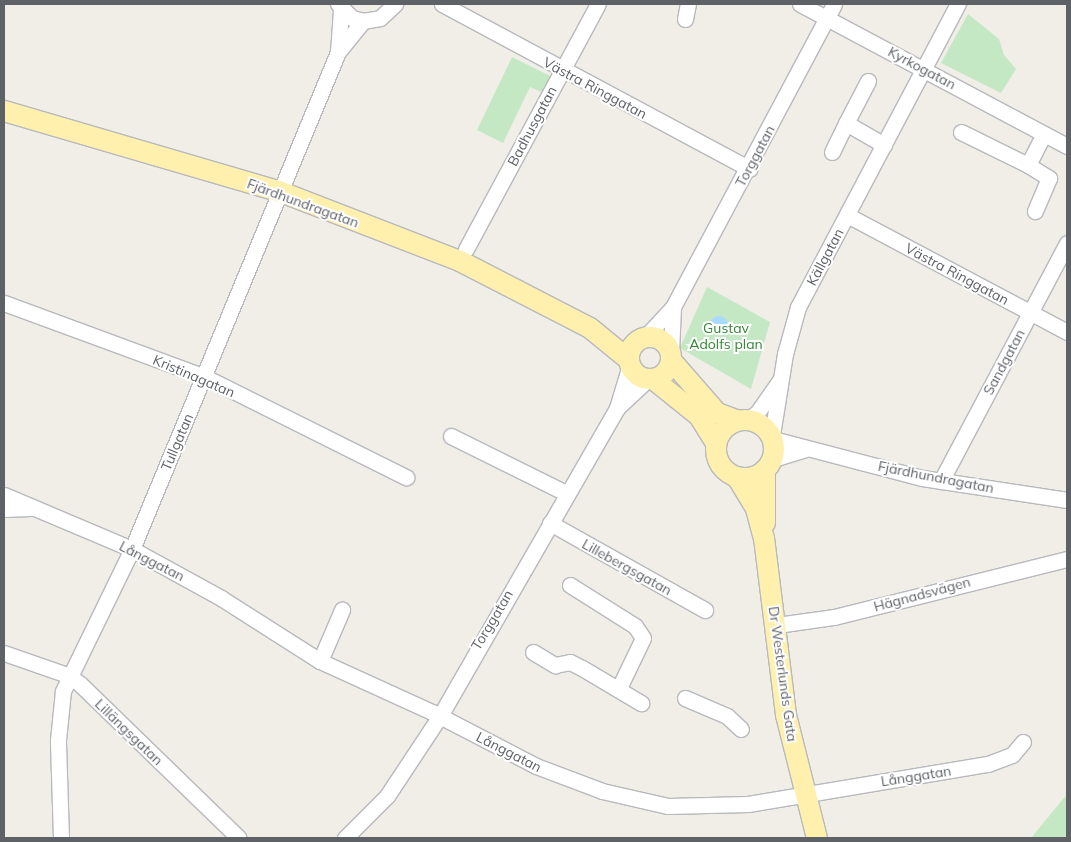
<!DOCTYPE html>
<html>
<head>
<meta charset="utf-8">
<style>
  body { margin:0 }
  #map { position:relative; width:1071px; height:842px; overflow:hidden; background:#f0eee6; font-family:Mulish,sans-serif }
  div>[style] { position:absolute }
  .green>* { inset:0; background:#c4e8c3 }
  .water>* { inset:0; background:#a8dbff }
  .round { border-radius:50% }
  .roads { filter:drop-shadow(1px 0 #b7b9bd) drop-shadow(-1px 0 #b7b9bd) drop-shadow(0 1px #b7b9bd) drop-shadow(0 -1px #b7b9bd) }
  .minor>* { height:15px; margin:-7.5px; padding:0 7.5px; transform-origin:7.5px; border-radius:7.5px; background:#fff }
  .major>* { height:20px; margin:-10px; padding:0 10px; transform-origin:10px; border-radius:10px; background:#fff0ad }
  .major>.ring { margin:-10px; padding:0; box-sizing:content-box; background:none; border:20px solid #fff0ad; border-radius:50% }
  span { translate:-50% -50%; white-space:nowrap; text-align:center; line-height:1.15; -webkit-text-stroke:4px #fff; paint-order:stroke }
  .street-label { font-size:14px; color:#5e6267 }
  .park-label { font-size:14px; color:#348736 }
  .frame { position:absolute; inset:0; border:5px solid #5e6267; pointer-events:none }
</style>
</head>
<body>
<div id="map">
  <div class="green">
    <i style="clip-path:polygon(968px 14px,999px 39px,1004px 55px,1016px 69px,1001px 93px,941px 63px)"></i>
    <i style="clip-path:polygon(512px 57px,552px 77px,544px 93px,530px 87px,503px 143px,477px 130px)"></i>
    <i style="clip-path:polygon(707px 287px,770px 322px,751px 389px,680px 348px)"></i>
    <i style="clip-path:polygon(1067px 795px,1067px 838px,1031px 838px,1063px 799px)"></i>
  </div>
  <div class="water">
    <i class="round" style="left:710px;top:316px;width:18px;height:18px"></i>
  </div>
  <div class="roads">
    <div class="minor">
      <i style="left:338px;top:4px;width:20px;rotate:45deg"></i>
      <i style="left:352px;top:18px;width:11px;rotate:15deg"></i>
      <i style="left:363px;top:21px;width:17px;rotate:-10deg"></i>
      <i style="left:380px;top:18px;width:21px;rotate:-43deg"></i>
      <i style="left:442px;top:4px;width:349px;rotate:28.2deg"></i>
      <i style="left:800px;top:4px;width:302px;rotate:28deg"></i>
      <i style="left:685px;top:19px;width:15px;rotate:-79deg"></i>
      <i style="left:338px;top:52px;width:42px;rotate:-85.9deg"></i>
      <i style="left:868px;top:81px;width:47px;rotate:117.6deg"></i>
      <i style="left:846px;top:123px;width:44px;rotate:30.1deg"></i>
      <i style="left:961px;top:132px;width:75px;rotate:26.2deg"></i>
      <i style="left:1028px;top:165px;width:35px;rotate:-63deg"></i>
      <i style="left:832px;top:152px;width:32px;rotate:-64deg"></i>
      <i style="left:1028px;top:165px;width:25px;rotate:32deg"></i>
      <i style="left:1049px;top:178px;width:36px;rotate:113deg"></i>
      <i style="left:847px;top:215px;width:249px;rotate:28deg"></i>
      <i style="left:466px;top:249px;width:278px;rotate:-61.7deg"></i>
      <i style="left:4px;top:303px;width:214px;rotate:20.2deg"></i>
      <i style="left:205px;top:377px;width:225px;rotate:26.5deg"></i>
      <i style="left:646px;top:336px;width:40px;rotate:-47deg"></i>
      <i style="left:673px;top:307px;width:343px;rotate:-62deg"></i>
      <i style="left:671px;top:353px;width:46px;rotate:-87.5deg"></i>
      <i style="left:618px;top:407px;width:41px;rotate:-43deg"></i>
      <i style="left:748px;top:419px;width:11px;rotate:-34deg"></i>
      <i style="left:757px;top:413px;width:39px;rotate:-55deg"></i>
      <i style="left:772px;top:435px;width:82px;rotate:-80.9deg"></i>
      <i style="left:785px;top:354px;width:49px;rotate:-74.5deg"></i>
      <i style="left:798px;top:307px;width:343px;rotate:-62.2deg"></i>
      <i style="left:451px;top:436px;width:128px;rotate:26.4deg"></i>
      <i style="left:773px;top:439px;width:154px;rotate:14.7deg"></i>
      <i style="left:922px;top:478px;width:147px;rotate:8.6deg"></i>
      <i style="left:773px;top:459px;width:34px;rotate:-17deg"></i>
      <i style="left:941px;top:481px;width:269px;rotate:-62.1deg"></i>
      <i style="left:4px;top:495px;width:139px;rotate:22.9deg"></i>
      <i style="left:132px;top:549px;width:102px;rotate:28.8deg"></i>
      <i style="left:221px;top:598px;width:117px;rotate:32.5deg"></i>
      <i style="left:320px;top:661px;width:123px;rotate:24.5deg"></i>
      <i style="left:432px;top:712px;width:117px;rotate:27.4deg"></i>
      <i style="left:536px;top:766px;width:71px;rotate:20.7deg"></i>
      <i style="left:602px;top:791px;width:68px;rotate:12.8deg"></i>
      <i style="left:668px;top:806px;width:80px;rotate:-1.4deg"></i>
      <i style="left:748px;top:804px;width:243px;rotate:-9.5deg"></i>
      <i style="left:988px;top:764px;width:26px;rotate:-21deg"></i>
      <i style="left:1012px;top:755px;width:17px;rotate:-50deg"></i>
      <i style="left:4px;top:509px;width:26px;rotate:-2deg"></i>
      <i style="left:550px;top:523px;width:178px;rotate:29.3deg"></i>
      <i style="left:570px;top:585px;width:77px;rotate:32.2deg"></i>
      <i style="left:635px;top:626px;width:14px;rotate:56deg"></i>
      <i style="left:643px;top:638px;width:55px;rotate:115.6deg"></i>
      <i style="left:777px;top:625px;width:58px;rotate:-8deg"></i>
      <i style="left:834px;top:617px;width:240px;rotate:-14deg"></i>
      <i style="left:533px;top:652px;width:26px;rotate:31deg"></i>
      <i style="left:555px;top:665px;width:15px;rotate:-11deg"></i>
      <i style="left:570px;top:662px;width:13px;rotate:27deg"></i>
      <i style="left:582px;top:668px;width:69px;rotate:30.7deg"></i>
      <i style="left:4px;top:653px;width:70px;rotate:19.2deg"></i>
      <i style="left:70px;top:676px;width:13px;rotate:39deg"></i>
      <i style="left:80px;top:684px;width:221px;rotate:44.1deg"></i>
      <i style="left:320px;top:661px;width:56px;rotate:-66.7deg"></i>
      <i style="left:685px;top:698px;width:46px;rotate:23.2deg"></i>
      <i style="left:727px;top:716px;width:19px;rotate:43deg"></i>
      <i style="left:61px;top:838px;width:98px;rotate:-91.8deg"></i>
      <i style="left:58px;top:740px;width:49px;rotate:-84.2deg"></i>
      <i style="left:63px;top:691px;width:158px;rotate:-64.1deg"></i>
      <i style="left:132px;top:549px;width:538px;rotate:-67.49deg"></i>
      <i style="left:338px;top:52px;width:40px;rotate:-51deg"></i>
      <i style="left:345px;top:838px;width:59px;rotate:-45deg"></i>
      <i style="left:387px;top:796px;width:96px;rotate:-56.5deg"></i>
      <i style="left:440px;top:716px;width:355px;rotate:-60.1deg"></i>
      <i style="left:617px;top:408px;width:45px;rotate:-73.2deg"></i>
    </div>
    <div class="major">
      <i style="left:4px;top:111px;width:289px;rotate:16.3deg"></i>
      <i style="left:281px;top:192px;width:192px;rotate:21.1deg"></i>
      <i style="left:460px;top:261px;width:146px;rotate:27.3deg"></i>
      <i style="left:590px;top:328px;width:49px;rotate:39.2deg"></i>
      <i class="ring" style="left:629px;top:337px;width:22px;height:22px"></i>
      <i style="left:671px;top:360px;width:70px;rotate:49deg"></i>
      <i style="left:717px;top:413px;width:20px;rotate:20deg"></i>
      <i style="left:653px;top:379px;width:59px;rotate:38.8deg"></i>
      <i style="left:699px;top:416px;width:32px;rotate:58deg"></i>
      <i class="ring" style="left:716px;top:420px;width:38px;height:38px"></i>
      <i style="left:737px;top:477px;width:37px;rotate:59deg"></i>
      <i style="left:756px;top:509px;width:30px;rotate:75deg"></i>
      <i style="left:764px;top:538px;width:178px;rotate:82.9deg"></i>
      <i style="left:786px;top:715px;width:127px;rotate:75.9deg"></i>
      <i style="left:765px;top:523px;width:53px;rotate:-90deg"></i>
    </div>
  </div>
  <div class="street-label">
    <span style="left:922px;top:68px;rotate:28deg">Kyrkogatan</span>
    <span style="left:595px;top:88px;rotate:28deg">Västra Ringgatan</span>
    <span style="left:532px;top:126px;rotate:-62deg">Badhusgatan</span>
    <span style="left:755px;top:156px;rotate:-62deg">Torggatan</span>
    <span style="left:303px;top:203px;rotate:20deg">Fjärdhundragatan</span>
    <span style="left:825px;top:257px;rotate:-62deg">Källgatan</span>
    <span style="left:957px;top:274px;rotate:28deg">Västra Ringgatan</span>
    <span style="left:1004px;top:362px;rotate:-62deg">Sandgatan</span>
    <span style="left:194px;top:376px;rotate:23deg">Kristinagatan</span>
    <span style="left:177px;top:442px;rotate:-67deg">Tullgatan</span>
    <span style="left:936px;top:477px;rotate:11deg">Fjärdhundragatan</span>
    <span style="left:152px;top:561px;rotate:27deg">Långgatan</span>
    <span style="left:627px;top:567px;rotate:29deg">Lillebergsgatan</span>
    <span style="left:922px;top:594px;rotate:-15deg">Hägnadsvägen</span>
    <span style="left:492px;top:620px;rotate:-59deg">Torggatan</span>
    <span style="left:783px;top:674px;rotate:82deg">Dr Westerlunds Gata</span>
    <span style="left:129px;top:732px;rotate:44deg">Lillängsgatan</span>
    <span style="left:509px;top:752px;rotate:27deg">Långgatan</span>
    <span style="left:916px;top:776px;rotate:-9deg">Långgatan</span>
  </div>
  <div class="park-label">
    <span style="left:726px;top:336px">Gustav<br>Adolfs plan</span>
  </div>
  <div class="frame"></div>
</div>
</body>
</html>
